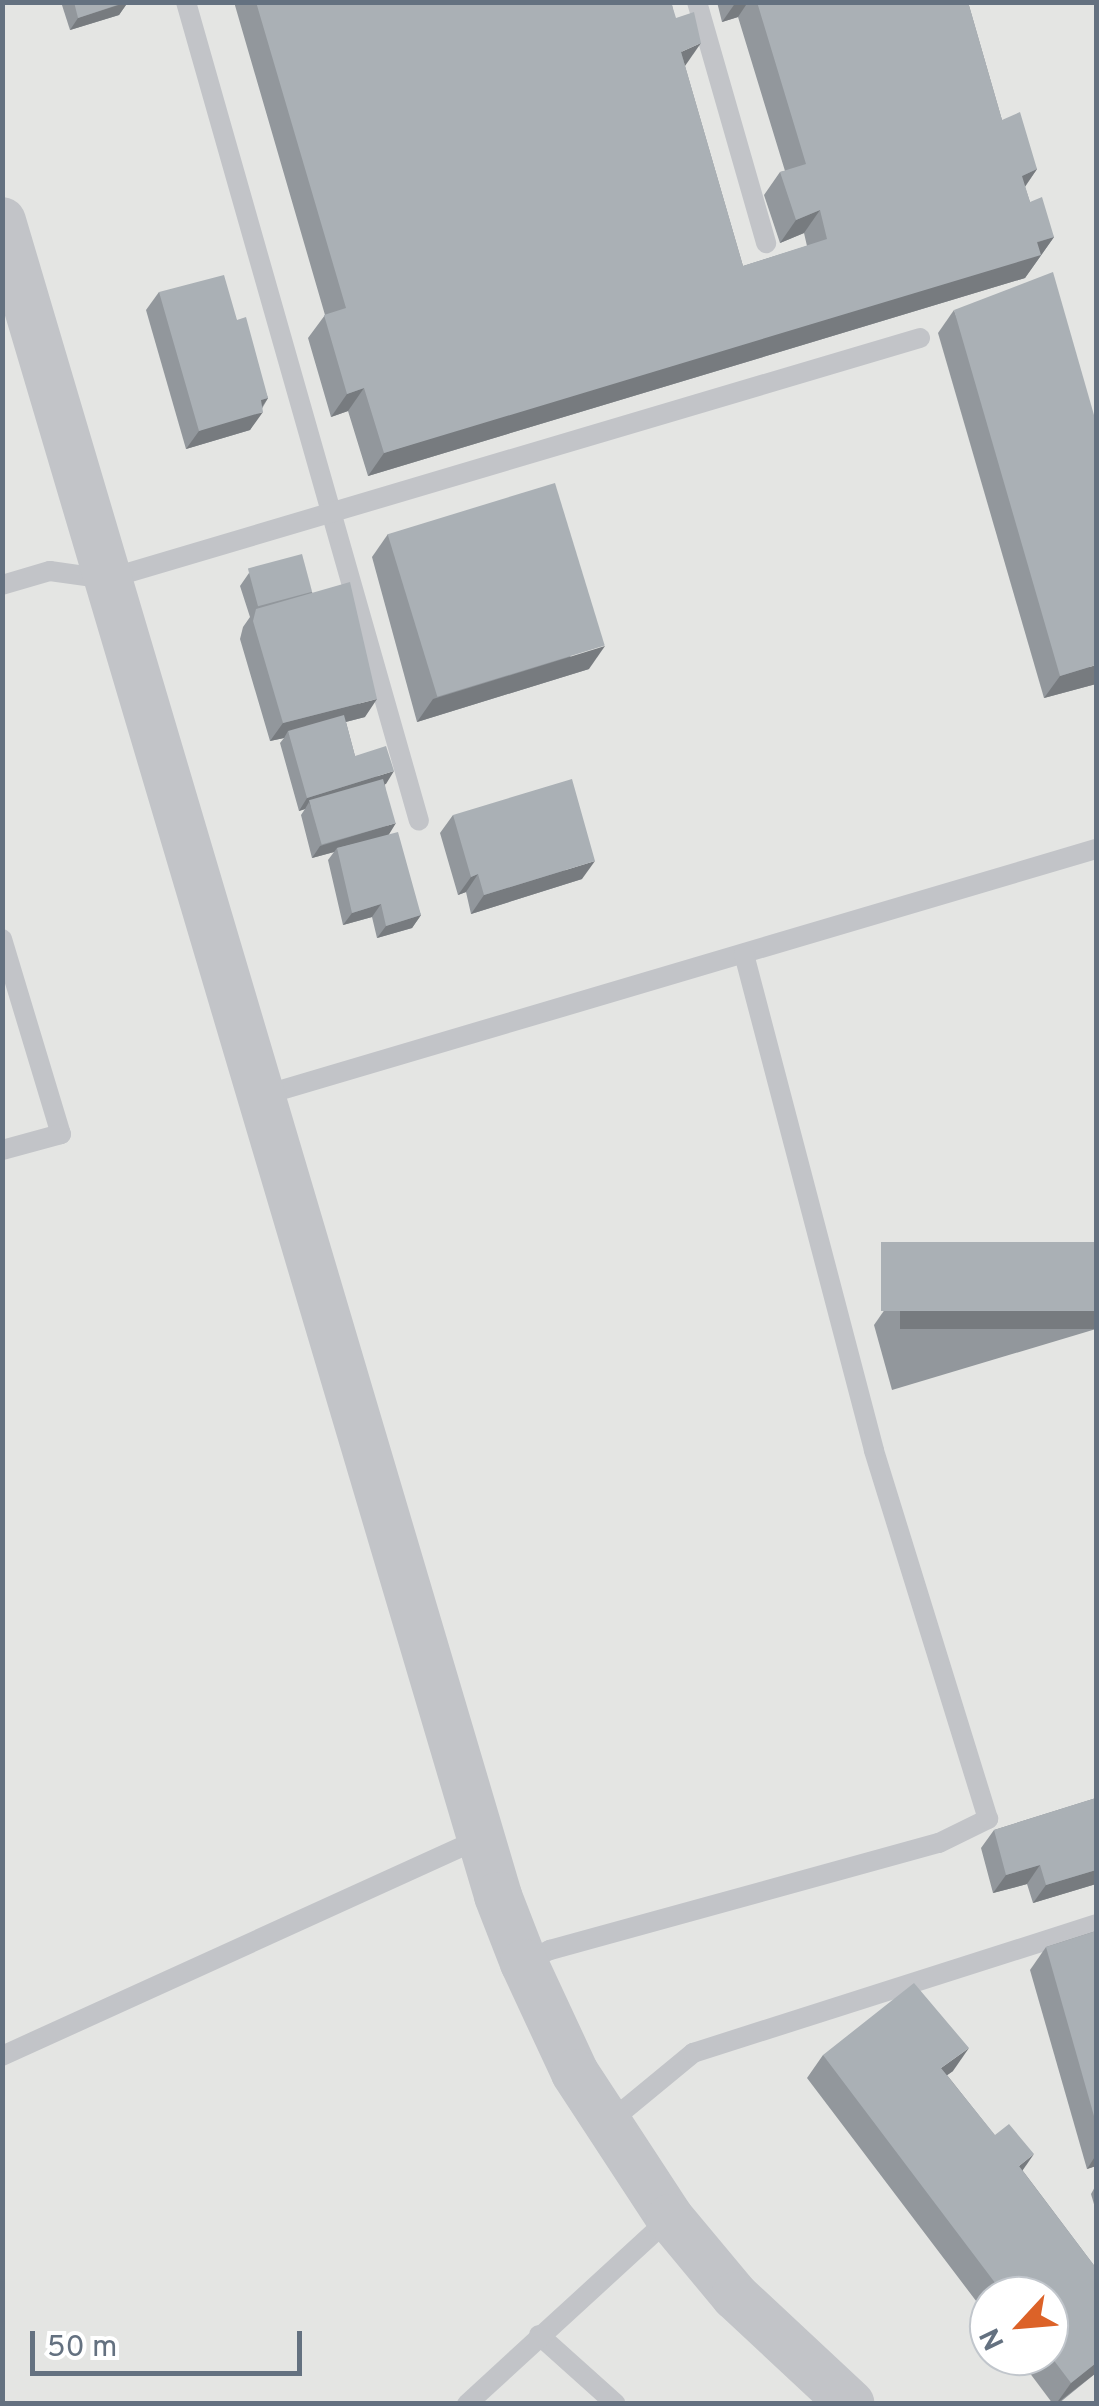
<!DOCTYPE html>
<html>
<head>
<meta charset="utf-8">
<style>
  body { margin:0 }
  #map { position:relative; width:1099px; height:2406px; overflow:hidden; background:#f3f4f0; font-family:Overpass,sans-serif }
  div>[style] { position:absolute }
  .built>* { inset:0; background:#e4e5e3 }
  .service>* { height:20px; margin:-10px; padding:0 10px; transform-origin:10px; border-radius:10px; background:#c2c4c8 }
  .tertiary>* { height:48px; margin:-24px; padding:0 24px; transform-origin:24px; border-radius:24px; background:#c2c4c8 }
  .wall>* { inset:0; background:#92979c }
  .shaded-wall>* { inset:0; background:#777b7f; transform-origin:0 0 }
  .building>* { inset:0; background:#aab0b5; transform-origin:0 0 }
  span { translate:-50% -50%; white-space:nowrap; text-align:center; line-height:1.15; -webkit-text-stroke:10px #fff; paint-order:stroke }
  .frame { position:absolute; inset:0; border:5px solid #647180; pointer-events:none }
  .north { position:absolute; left:969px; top:2276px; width:100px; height:100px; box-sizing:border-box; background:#fff; border:2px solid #c1c6cc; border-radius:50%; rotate:244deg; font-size:28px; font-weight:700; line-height:40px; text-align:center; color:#647180 }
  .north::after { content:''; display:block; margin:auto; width:35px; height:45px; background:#dc6228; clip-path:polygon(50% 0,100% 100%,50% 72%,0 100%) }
  .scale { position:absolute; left:30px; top:2331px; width:272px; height:45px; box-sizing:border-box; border:5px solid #647180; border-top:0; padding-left:12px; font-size:30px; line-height:35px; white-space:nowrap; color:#647180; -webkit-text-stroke:8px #fff; paint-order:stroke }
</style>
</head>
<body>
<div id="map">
  <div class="built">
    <i style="clip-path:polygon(evenodd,3px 3px,1096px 3px,1096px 2403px,3px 2404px,3px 3px,989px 2296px,1049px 2296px,1049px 2356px,989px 2356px,989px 2296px)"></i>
  </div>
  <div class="service">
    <i style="left:186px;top:2px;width:851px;rotate:74.12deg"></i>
    <i style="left:697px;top:2px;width:251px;rotate:74deg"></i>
    <i style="left:2px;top:585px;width:50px;rotate:-16.3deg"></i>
    <i style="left:50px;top:571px;width:58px;rotate:8deg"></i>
    <i style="left:107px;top:579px;width:848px;rotate:-16.51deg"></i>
    <i style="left:2px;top:939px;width:204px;rotate:73.2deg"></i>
    <i style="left:61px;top:1134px;width:61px;rotate:164.8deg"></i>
    <i style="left:261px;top:1096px;width:871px;rotate:-16.48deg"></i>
    <i style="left:524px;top:1963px;width:29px;rotate:-27deg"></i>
    <i style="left:550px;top:1950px;width:403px;rotate:-15.4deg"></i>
    <i style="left:939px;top:1843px;width:55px;rotate:-26.1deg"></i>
    <i style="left:988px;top:1819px;width:386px;rotate:-107.2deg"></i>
    <i style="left:874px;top:1450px;width:513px;rotate:-104.69deg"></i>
    <i style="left:2px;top:2056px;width:526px;rotate:-24.47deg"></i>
    <i style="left:607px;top:2124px;width:112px;rotate:-39.5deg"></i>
    <i style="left:693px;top:2053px;width:423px;rotate:-17.7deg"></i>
    <i style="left:539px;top:2335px;width:103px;rotate:41.9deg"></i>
    <i style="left:467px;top:2404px;width:275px;rotate:-42.5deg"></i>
  </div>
  <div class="tertiary">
    <i style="left:2px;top:221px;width:1747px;rotate:73.5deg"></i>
    <i style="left:498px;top:1896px;width:72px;rotate:68.8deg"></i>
    <i style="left:524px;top:1963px;width:121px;rotate:65.1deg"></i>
    <i style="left:575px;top:2073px;width:173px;rotate:56.8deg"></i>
    <i style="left:670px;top:2218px;width:102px;rotate:50.2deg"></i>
    <i style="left:735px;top:2296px;width:158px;rotate:43deg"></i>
  </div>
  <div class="wall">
    <i style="clip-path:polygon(61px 2px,128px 2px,119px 15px,70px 30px)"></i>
    <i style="clip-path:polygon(234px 2px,673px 2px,672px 5px,685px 66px,743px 266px,807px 246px,804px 233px,780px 243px,764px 195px,780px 172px,785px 171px,738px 17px,722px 22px,717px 2px,968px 2px,1002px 120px,1037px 169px,1025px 187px,1030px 202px,1054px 237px,1025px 278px,368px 476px,348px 411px,331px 417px,308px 338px,325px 315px)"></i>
    <i style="clip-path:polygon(159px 292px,237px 320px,268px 398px,250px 430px,186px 449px,146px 310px)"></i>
    <i style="clip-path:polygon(954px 310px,1096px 684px,1044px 698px,938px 333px)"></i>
    <i style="clip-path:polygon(388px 534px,589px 669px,417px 722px,372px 557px)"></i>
    <i style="clip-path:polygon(249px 573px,312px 592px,365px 717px,346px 722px,355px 756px,385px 784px,388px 835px,421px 915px,412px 928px,377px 938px,372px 917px,343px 925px,328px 860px,334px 852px,312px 858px,301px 815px,305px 809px,299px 811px,280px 743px,284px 738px,270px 741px,240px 639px,243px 627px,250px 617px,240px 586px)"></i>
    <i style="clip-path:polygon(453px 815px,582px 879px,471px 914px,466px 892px,458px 895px,440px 833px)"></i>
    <i style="clip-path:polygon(1096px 1242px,1096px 1329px,892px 1390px,874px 1325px,890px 1302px)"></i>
    <i style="clip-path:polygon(1096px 1798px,1096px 1884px,1033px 1903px,1027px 1884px,993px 1893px,981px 1848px,994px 1830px)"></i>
    <i style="clip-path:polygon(1096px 1931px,1096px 2166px,1087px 2169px,1030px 1970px,1046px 1947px)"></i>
    <i style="clip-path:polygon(823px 2055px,953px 2071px,947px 2075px,1023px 2171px,1096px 2268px,1096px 2373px,1058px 2404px,1053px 2404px,1017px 2356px,1049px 2356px,1049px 2296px,989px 2296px,989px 2318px,807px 2078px)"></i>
    <i style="clip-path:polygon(1096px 2185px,1096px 2211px,1091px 2194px)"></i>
  </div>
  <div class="shaded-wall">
    <i style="clip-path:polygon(128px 2px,119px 15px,70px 30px,78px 18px)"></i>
    <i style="clip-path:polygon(736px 2px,748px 2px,738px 17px,722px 22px)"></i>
    <i style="clip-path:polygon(701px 43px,685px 66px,681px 52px)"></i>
    <i style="clip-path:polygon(1037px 169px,1021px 192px,1022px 176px)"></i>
    <i style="clip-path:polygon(820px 210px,804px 233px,780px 243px,796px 220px)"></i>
    <i style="clip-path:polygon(1054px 237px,1025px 278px,368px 476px,384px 453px)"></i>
    <i style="clip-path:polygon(364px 388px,348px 411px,331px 417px,347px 394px)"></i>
    <i style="clip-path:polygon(268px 398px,257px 414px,263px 412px,250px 430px,186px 449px,199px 431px,261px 400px)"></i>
    <i style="clip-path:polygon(605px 646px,589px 669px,417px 722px,433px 699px)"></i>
    <i style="clip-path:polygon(1096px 665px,1096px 684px,1044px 698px,1060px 676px)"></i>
    <i style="clip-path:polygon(377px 699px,365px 717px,290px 736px,288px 731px,284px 738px,270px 741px,283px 723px)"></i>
    <i style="clip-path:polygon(394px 771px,386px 784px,311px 807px,309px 802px,305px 809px,299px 811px,307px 798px)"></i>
    <i style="clip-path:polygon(396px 823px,388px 836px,337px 848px,334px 852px,312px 858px,320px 846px)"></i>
    <i style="clip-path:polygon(595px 861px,582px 879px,471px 914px,484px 895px)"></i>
    <i style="clip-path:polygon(478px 874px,466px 892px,458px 895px,471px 877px)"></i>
    <i style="clip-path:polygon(381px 904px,372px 917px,343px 925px,352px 913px)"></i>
    <i style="clip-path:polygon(421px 915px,412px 928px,377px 938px,386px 926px)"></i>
    <i style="left:1096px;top:1311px;width:18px;height:196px;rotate:90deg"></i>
    <i style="clip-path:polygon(1040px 1865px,1027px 1884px,993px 1893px,1006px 1875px)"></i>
    <i style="clip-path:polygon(1096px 1870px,1096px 1884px,1033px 1903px,1046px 1885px)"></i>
    <i style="clip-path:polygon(969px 2048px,953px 2071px,925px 2091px,941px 2068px)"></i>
    <i style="clip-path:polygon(1034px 2154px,1018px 2177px,1019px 2166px)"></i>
    <i style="clip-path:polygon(1096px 2155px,1096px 2166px,1087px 2169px)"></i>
    <i style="clip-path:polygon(1096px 2363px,1096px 2373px,1056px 2404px,1071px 2383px)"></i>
  </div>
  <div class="building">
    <i style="clip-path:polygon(74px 2px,126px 2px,78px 18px)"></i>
    <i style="clip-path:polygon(256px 2px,671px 2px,676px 18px,694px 12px,701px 43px,681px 52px,743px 266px,827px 239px,820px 210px,796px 220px,780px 172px,806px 164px,757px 2px,968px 2px,1002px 120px,1020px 112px,1037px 169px,1022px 176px,1030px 202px,1042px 197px,1054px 237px,1037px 242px,1041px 255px,384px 453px,364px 388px,347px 394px,324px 315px,346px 308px)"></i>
    <i style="clip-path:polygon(1053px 272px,1096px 422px,1096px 665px,1060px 676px,954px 310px)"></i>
    <i style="clip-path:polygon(224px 275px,237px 320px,246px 317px,268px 398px,261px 400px,263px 412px,199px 431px,159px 292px)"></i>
    <i style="left:555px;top:483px;width:170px;height:175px;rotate:73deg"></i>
    <i style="left:302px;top:554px;width:39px;height:56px;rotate:75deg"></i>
    <i style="clip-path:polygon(350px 582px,377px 699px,283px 723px,253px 621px,256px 609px)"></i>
    <i style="clip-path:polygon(344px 715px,355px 756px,386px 746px,394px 771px,307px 798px,288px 731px)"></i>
    <i style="left:383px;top:779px;width:46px;height:77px;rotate:74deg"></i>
    <i style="clip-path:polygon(572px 779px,595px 861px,484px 895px,478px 874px,471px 877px,453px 815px)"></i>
    <i style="clip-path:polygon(398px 832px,421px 915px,386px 926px,381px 904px,352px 913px,337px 848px)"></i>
    <i style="left:1096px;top:1242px;width:69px;height:215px;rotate:90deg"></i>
    <i style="clip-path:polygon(1096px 1798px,1096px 1870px,1046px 1885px,1040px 1865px,1006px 1875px,994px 1830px)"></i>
    <i style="clip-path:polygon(1096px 1931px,1096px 2123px,1046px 1947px)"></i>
    <i style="clip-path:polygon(914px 1983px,969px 2048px,941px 2068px,995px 2135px,1009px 2124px,1034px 2154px,1019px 2166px,1096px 2268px,1096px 2363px,1071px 2383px,1049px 2354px,1049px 2296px,1005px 2296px,823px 2055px)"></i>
  </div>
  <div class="frame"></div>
  <div class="north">N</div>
  <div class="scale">50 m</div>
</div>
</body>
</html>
